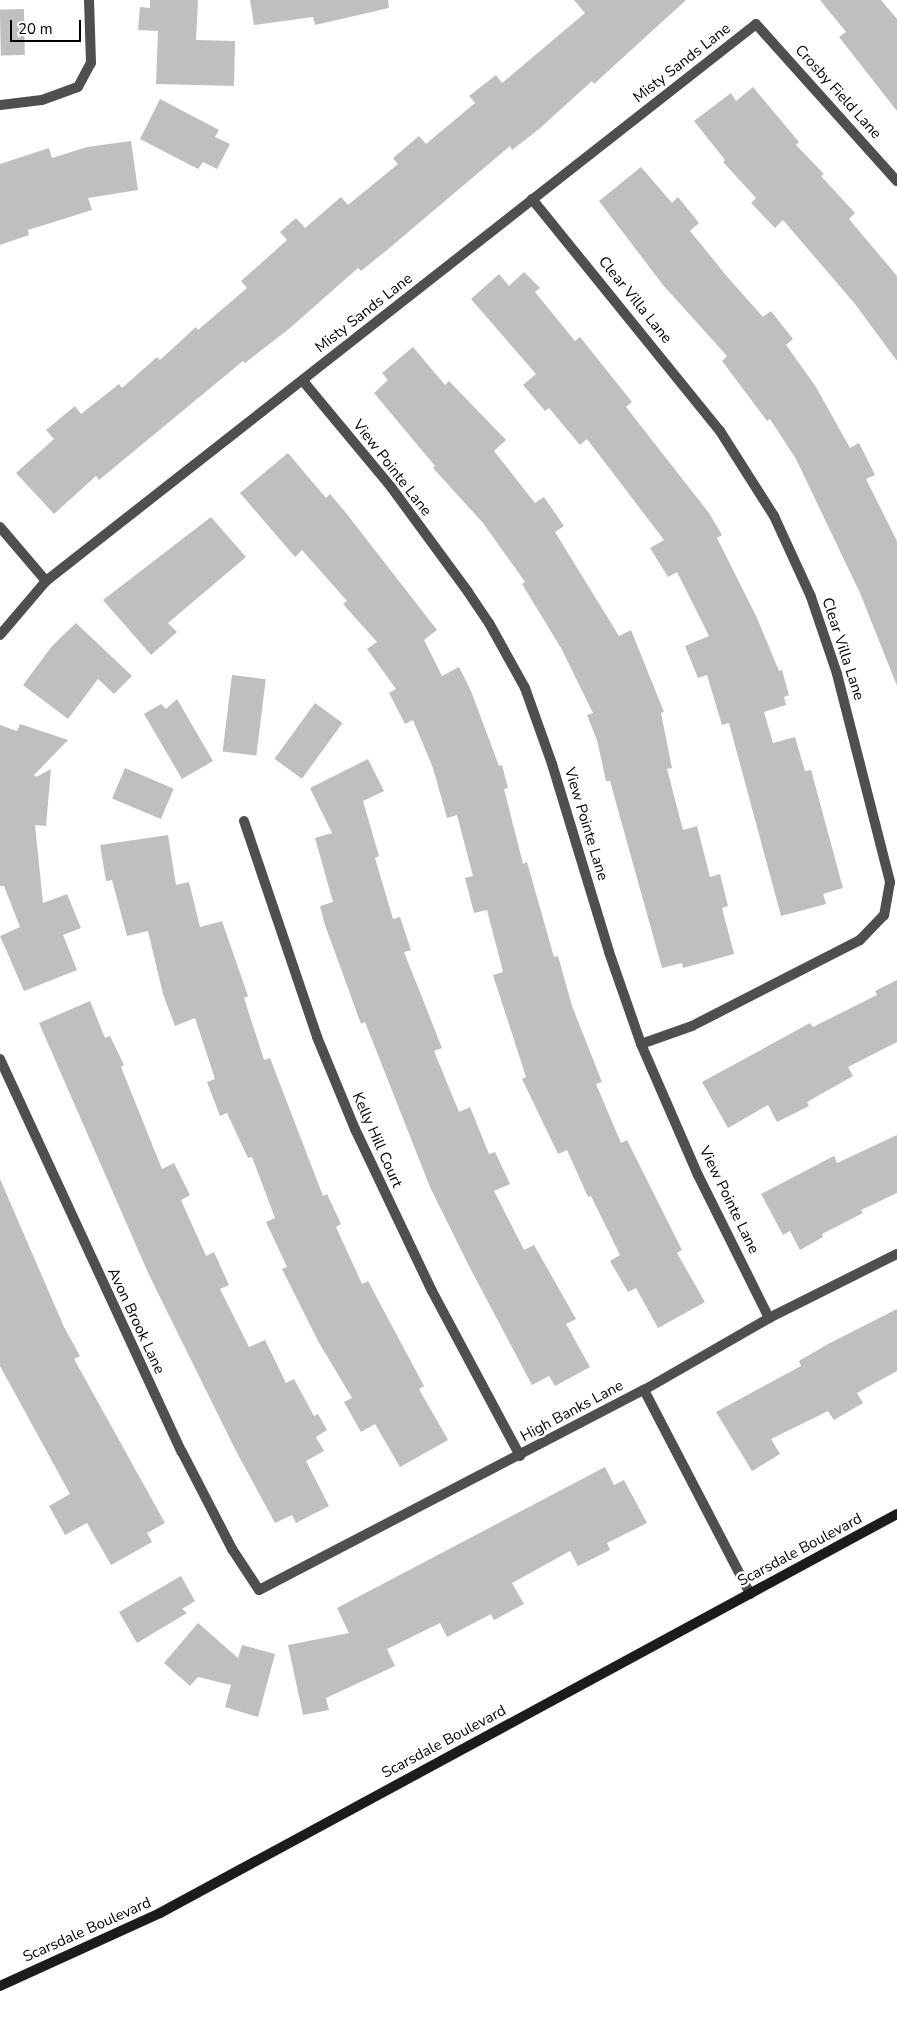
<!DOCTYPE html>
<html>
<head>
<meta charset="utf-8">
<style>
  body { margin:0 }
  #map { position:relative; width:897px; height:2026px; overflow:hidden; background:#fff; font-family:"Nunito Sans",sans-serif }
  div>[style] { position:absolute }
  .building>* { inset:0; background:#bfbfbf; transform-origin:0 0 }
  .street>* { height:10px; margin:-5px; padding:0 5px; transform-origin:5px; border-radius:5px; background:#4f4f4f }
  .secondary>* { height:10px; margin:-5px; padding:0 5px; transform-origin:5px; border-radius:5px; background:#1c1c1c }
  span { translate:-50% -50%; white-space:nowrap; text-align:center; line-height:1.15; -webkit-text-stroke:5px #fff; paint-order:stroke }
  .street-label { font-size:15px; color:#000 }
  .scale { position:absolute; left:10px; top:20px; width:71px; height:22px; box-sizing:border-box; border:2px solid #000; border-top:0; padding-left:6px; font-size:15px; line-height:18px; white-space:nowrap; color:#000; -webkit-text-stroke:4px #fff; paint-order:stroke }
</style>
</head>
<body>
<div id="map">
  <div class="building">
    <i style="clip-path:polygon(150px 0,198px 0,196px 40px,235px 41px,234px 86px,156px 84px,158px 31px,138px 30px,140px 7px,150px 8px)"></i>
    <i style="clip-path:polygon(250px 0,388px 0,389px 8px,315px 25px,313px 17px,254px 25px)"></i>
    <i style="clip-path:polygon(574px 0,686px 0,594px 84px,592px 81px,539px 129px,512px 150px,510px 146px,387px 250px,361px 271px,358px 268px,290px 328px,245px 363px,243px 361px,99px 480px,96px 476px,54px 514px,16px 473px,54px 439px,46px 430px,75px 406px,81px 414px,119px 384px,122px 388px,157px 357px,160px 360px,196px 327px,198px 330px,247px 288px,241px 281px,287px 240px,280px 232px,296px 218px,305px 228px,341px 197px,348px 205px,398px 164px,393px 158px,419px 136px,426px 144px,475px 103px,469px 96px,496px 75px,502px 83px,585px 13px)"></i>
    <i style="clip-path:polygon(820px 0,881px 0,897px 19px,897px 111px,839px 37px,846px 32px)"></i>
    <i style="left:24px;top:9px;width:46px;height:24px;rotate:89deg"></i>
    <i style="clip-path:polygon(753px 87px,799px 142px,796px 145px,824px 174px,821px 176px,855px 213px,849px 219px,897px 276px,897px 361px,855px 304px,783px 220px,775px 228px,751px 203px,756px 198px,723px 162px,725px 160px,694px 121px,731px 93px,736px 101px)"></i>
    <i style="clip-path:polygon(160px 99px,219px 130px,215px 137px,230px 144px,217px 169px,203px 162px,198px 169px,140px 139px)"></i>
    <i style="clip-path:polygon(131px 141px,138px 190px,88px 198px,92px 210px,28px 230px,29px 235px,0 245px,0 164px,49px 148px,52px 158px,87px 147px)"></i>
    <i style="clip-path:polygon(641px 167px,672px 203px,678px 197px,699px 223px,690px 231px,730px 280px,763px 317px,771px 311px,793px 339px,786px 345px,816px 387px,850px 448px,859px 443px,875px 475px,866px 479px,897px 541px,897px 686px,860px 593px,796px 459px,770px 419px,767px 421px,722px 361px,727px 356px,663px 285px,599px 201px)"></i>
    <i style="clip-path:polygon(524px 272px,540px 288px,535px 292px,575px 341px,580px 337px,632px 402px,626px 407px,709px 513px,722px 535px,717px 538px,757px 618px,779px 671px,782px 670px,789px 695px,784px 697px,786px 705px,764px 712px,773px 743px,795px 737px,805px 771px,811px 770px,820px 803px,843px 888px,823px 894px,826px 904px,781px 916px,729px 723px,722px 725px,707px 675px,698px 678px,685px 646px,709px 636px,677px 572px,668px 577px,650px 548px,664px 540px,587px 439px,580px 445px,549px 408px,545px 411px,523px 385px,536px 374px,471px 299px,499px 274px,509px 286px)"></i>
    <i style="clip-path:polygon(413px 347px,445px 385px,449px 381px,506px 440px,494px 451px,535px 503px,544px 497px,564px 526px,555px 532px,619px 636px,631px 630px,664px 712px,661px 713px,672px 768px,667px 769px,683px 830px,697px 826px,710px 877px,720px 874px,728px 906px,722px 908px,734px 954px,683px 968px,682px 963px,662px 968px,610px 781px,606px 781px,597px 740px,587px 715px,593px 713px,561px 648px,522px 584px,525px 582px,483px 523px,433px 468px,435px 466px,374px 393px,388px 380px,382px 373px)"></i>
    <i style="clip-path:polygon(288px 453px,326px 498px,330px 494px,346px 513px,437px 630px,424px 640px,442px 676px,459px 667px,471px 691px,499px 766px,502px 765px,508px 788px,504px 789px,523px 864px,527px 862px,554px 957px,558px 956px,572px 1006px,602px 1082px,596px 1084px,621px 1143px,627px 1140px,682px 1250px,677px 1253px,705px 1302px,658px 1328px,636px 1288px,628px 1292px,610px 1261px,620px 1255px,591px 1196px,588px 1197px,567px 1150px,558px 1154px,522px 1079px,526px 1077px,493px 975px,503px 972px,487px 910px,474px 913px,465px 878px,473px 876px,457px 815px,447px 818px,433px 768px,413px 720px,405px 724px,389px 693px,396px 689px,367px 649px,377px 642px,343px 604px,347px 601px,302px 550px,295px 557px,240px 493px)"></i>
    <i style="clip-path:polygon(211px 517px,246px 557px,168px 623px,177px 632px,151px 655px,103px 600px)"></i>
    <i style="clip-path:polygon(76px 623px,132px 676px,114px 694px,98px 679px,68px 719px,23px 685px,52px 646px)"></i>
    <i style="left:232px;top:675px;width:34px;height:77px;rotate:7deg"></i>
    <i style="clip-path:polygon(177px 699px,213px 761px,182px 779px,144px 714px,161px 704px,166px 709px)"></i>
    <i style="left:315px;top:703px;width:34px;height:69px;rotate:36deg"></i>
    <i style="clip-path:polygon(20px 724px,68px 740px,34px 775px,36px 777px,51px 769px,46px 826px,35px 825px,43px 903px,67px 894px,81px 928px,63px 935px,77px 970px,24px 991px,0 936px,20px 927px,4px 886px,0 886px,0 725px,17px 731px)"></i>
    <i style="clip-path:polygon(368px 759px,384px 791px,363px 801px,379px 856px,375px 858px,393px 919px,400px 917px,411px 950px,404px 952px,442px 1048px,434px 1051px,459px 1112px,470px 1107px,489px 1154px,495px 1152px,510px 1184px,494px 1191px,524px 1250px,534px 1245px,576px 1319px,566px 1324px,590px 1367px,555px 1386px,549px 1376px,532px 1385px,469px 1266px,430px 1187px,365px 1022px,361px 1024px,325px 925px,320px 906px,333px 902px,315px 838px,332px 833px,310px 788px)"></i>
    <i style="left:125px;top:768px;width:53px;height:33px;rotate:23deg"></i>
    <i style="clip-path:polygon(168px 835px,176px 885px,189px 882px,200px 927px,222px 921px,248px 996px,244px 998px,264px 1060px,270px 1058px,323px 1196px,327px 1194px,341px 1224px,336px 1227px,362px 1284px,368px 1281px,424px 1386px,419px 1389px,448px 1440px,400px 1467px,375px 1424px,361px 1432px,344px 1402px,352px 1398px,318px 1341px,282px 1269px,287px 1267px,266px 1222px,275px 1218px,252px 1157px,248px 1158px,227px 1113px,220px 1116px,207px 1082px,215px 1079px,195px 1018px,175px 1026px,163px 994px,148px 931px,127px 936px,112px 880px,106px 881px,100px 845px)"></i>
    <i style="clip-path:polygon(897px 980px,897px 1042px,848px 1067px,853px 1076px,807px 1102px,809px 1106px,777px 1122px,768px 1105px,728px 1128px,702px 1082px,810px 1023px,813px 1027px,877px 995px,875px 991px)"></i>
    <i style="clip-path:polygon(90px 1001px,105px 1038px,110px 1036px,124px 1065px,121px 1067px,162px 1169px,174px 1163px,190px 1195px,181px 1200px,206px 1256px,214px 1252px,229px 1285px,220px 1289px,249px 1347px,265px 1340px,286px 1383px,294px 1379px,314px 1416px,318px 1414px,327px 1430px,316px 1437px,324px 1451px,306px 1461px,329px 1506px,296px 1523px,292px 1515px,275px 1523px,236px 1451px,149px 1275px,39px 1023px)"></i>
    <i style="clip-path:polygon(897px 1135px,897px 1193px,861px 1210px,863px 1213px,822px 1234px,823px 1237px,800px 1250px,790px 1231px,783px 1235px,761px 1194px,834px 1156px,837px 1163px)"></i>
    <i style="clip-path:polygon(0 1179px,64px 1327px,80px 1356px,74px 1359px,165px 1523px,147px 1533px,152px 1542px,111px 1565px,87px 1523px,65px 1535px,49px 1506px,70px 1494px,0 1366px)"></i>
    <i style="clip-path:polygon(897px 1309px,897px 1371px,857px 1393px,863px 1403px,834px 1420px,828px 1411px,771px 1439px,780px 1454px,752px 1471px,716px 1412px,801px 1366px,799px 1361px,828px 1344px)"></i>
    <i style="clip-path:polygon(605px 1467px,614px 1485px,624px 1480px,647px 1523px,607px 1543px,610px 1550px,578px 1566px,570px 1551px,512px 1583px,524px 1604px,494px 1620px,491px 1614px,447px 1637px,440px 1623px,387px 1649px,395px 1666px,326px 1698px,329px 1710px,303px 1715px,288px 1645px,349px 1633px,337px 1608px)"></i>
    <i style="clip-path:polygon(181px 1576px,195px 1601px,182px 1609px,187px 1613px,137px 1643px,119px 1612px)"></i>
    <i style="clip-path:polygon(198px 1623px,238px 1658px,242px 1645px,275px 1654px,258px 1717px,225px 1707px,231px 1685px,198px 1677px,190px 1686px,164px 1663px)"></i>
  </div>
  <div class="street">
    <i style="left:0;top:105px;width:42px;rotate:-6.8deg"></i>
    <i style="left:42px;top:100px;width:38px;rotate:-20deg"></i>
    <i style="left:78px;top:87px;width:27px;rotate:-62deg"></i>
    <i style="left:91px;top:63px;width:63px;rotate:-91.8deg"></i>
    <i style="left:532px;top:199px;width:299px;rotate:51deg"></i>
    <i style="left:720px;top:431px;width:101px;rotate:57.6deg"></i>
    <i style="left:774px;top:516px;width:89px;rotate:65.4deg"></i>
    <i style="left:811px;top:597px;width:81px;rotate:71.3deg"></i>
    <i style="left:837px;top:674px;width:215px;rotate:75.7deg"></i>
    <i style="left:890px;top:882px;width:34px;rotate:100deg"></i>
    <i style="left:884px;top:915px;width:35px;rotate:134deg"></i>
    <i style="left:860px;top:940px;width:189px;rotate:152.9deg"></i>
    <i style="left:692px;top:1026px;width:54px;rotate:160.6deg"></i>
    <i style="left:303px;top:381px;width:138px;rotate:50.3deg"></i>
    <i style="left:391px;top:487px;width:130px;rotate:53.7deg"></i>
    <i style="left:468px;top:592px;width:37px;rotate:56deg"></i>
    <i style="left:489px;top:623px;width:74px;rotate:61deg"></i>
    <i style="left:525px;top:688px;width:81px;rotate:70.4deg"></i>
    <i style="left:552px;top:764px;width:196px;rotate:73.1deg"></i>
    <i style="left:609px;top:952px;width:97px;rotate:70.8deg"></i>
    <i style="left:641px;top:1044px;width:143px;rotate:66.5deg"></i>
    <i style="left:698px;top:1175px;width:160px;rotate:63.6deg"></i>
    <i style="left:0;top:527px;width:71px;rotate:49.6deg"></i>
    <i style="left:0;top:635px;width:71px;rotate:-49.6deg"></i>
    <i style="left:46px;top:581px;width:902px;rotate:-38.11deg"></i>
    <i style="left:756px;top:24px;width:211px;rotate:48.1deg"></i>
    <i style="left:244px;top:821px;width:228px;rotate:71.3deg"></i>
    <i style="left:317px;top:1037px;width:100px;rotate:67.6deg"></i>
    <i style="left:355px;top:1129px;width:179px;rotate:64.6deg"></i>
    <i style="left:432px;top:1291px;width:187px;rotate:61.9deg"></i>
    <i style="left:0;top:1059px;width:433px;rotate:65.2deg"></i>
    <i style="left:182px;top:1452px;width:109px;rotate:62.7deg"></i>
    <i style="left:232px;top:1549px;width:49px;rotate:56.6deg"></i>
    <i style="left:259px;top:1590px;width:434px;rotate:-27.5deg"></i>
    <i style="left:644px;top:1390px;width:144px;rotate:-29.9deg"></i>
    <i style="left:769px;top:1318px;width:143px;rotate:-26.6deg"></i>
    <i style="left:644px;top:1390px;width:230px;rotate:62.5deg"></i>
  </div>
  <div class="secondary">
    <i style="left:0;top:1986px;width:176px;rotate:-24.5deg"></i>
    <i style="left:160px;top:1913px;width:838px;rotate:-28.43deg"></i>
  </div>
  <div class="street-label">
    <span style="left:682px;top:63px;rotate:-38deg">Misty Sands Lane</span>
    <span style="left:838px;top:92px;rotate:48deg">Crosby Field Lane</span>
    <span style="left:635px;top:300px;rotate:51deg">Clear Villa Lane</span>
    <span style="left:364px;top:313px;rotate:-38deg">Misty Sands Lane</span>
    <span style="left:392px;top:468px;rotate:52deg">View Pointe Lane</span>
    <span style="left:843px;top:649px;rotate:72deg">Clear Villa Lane</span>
    <span style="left:586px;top:824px;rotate:73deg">View Pointe Lane</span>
    <span style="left:377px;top:1140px;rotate:66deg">Kelly Hill Court</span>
    <span style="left:729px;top:1200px;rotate:64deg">View Pointe Lane</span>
    <span style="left:136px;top:1321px;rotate:65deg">Avon Brook Lane</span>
    <span style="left:572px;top:1411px;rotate:-28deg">High Banks Lane</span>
    <span style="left:800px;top:1550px;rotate:-28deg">Scarsdale Boulevard</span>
    <span style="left:444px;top:1742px;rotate:-28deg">Scarsdale Boulevard</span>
    <span style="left:87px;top:1930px;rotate:-24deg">Scarsdale Boulevard</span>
  </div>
  <div class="scale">20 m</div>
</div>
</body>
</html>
